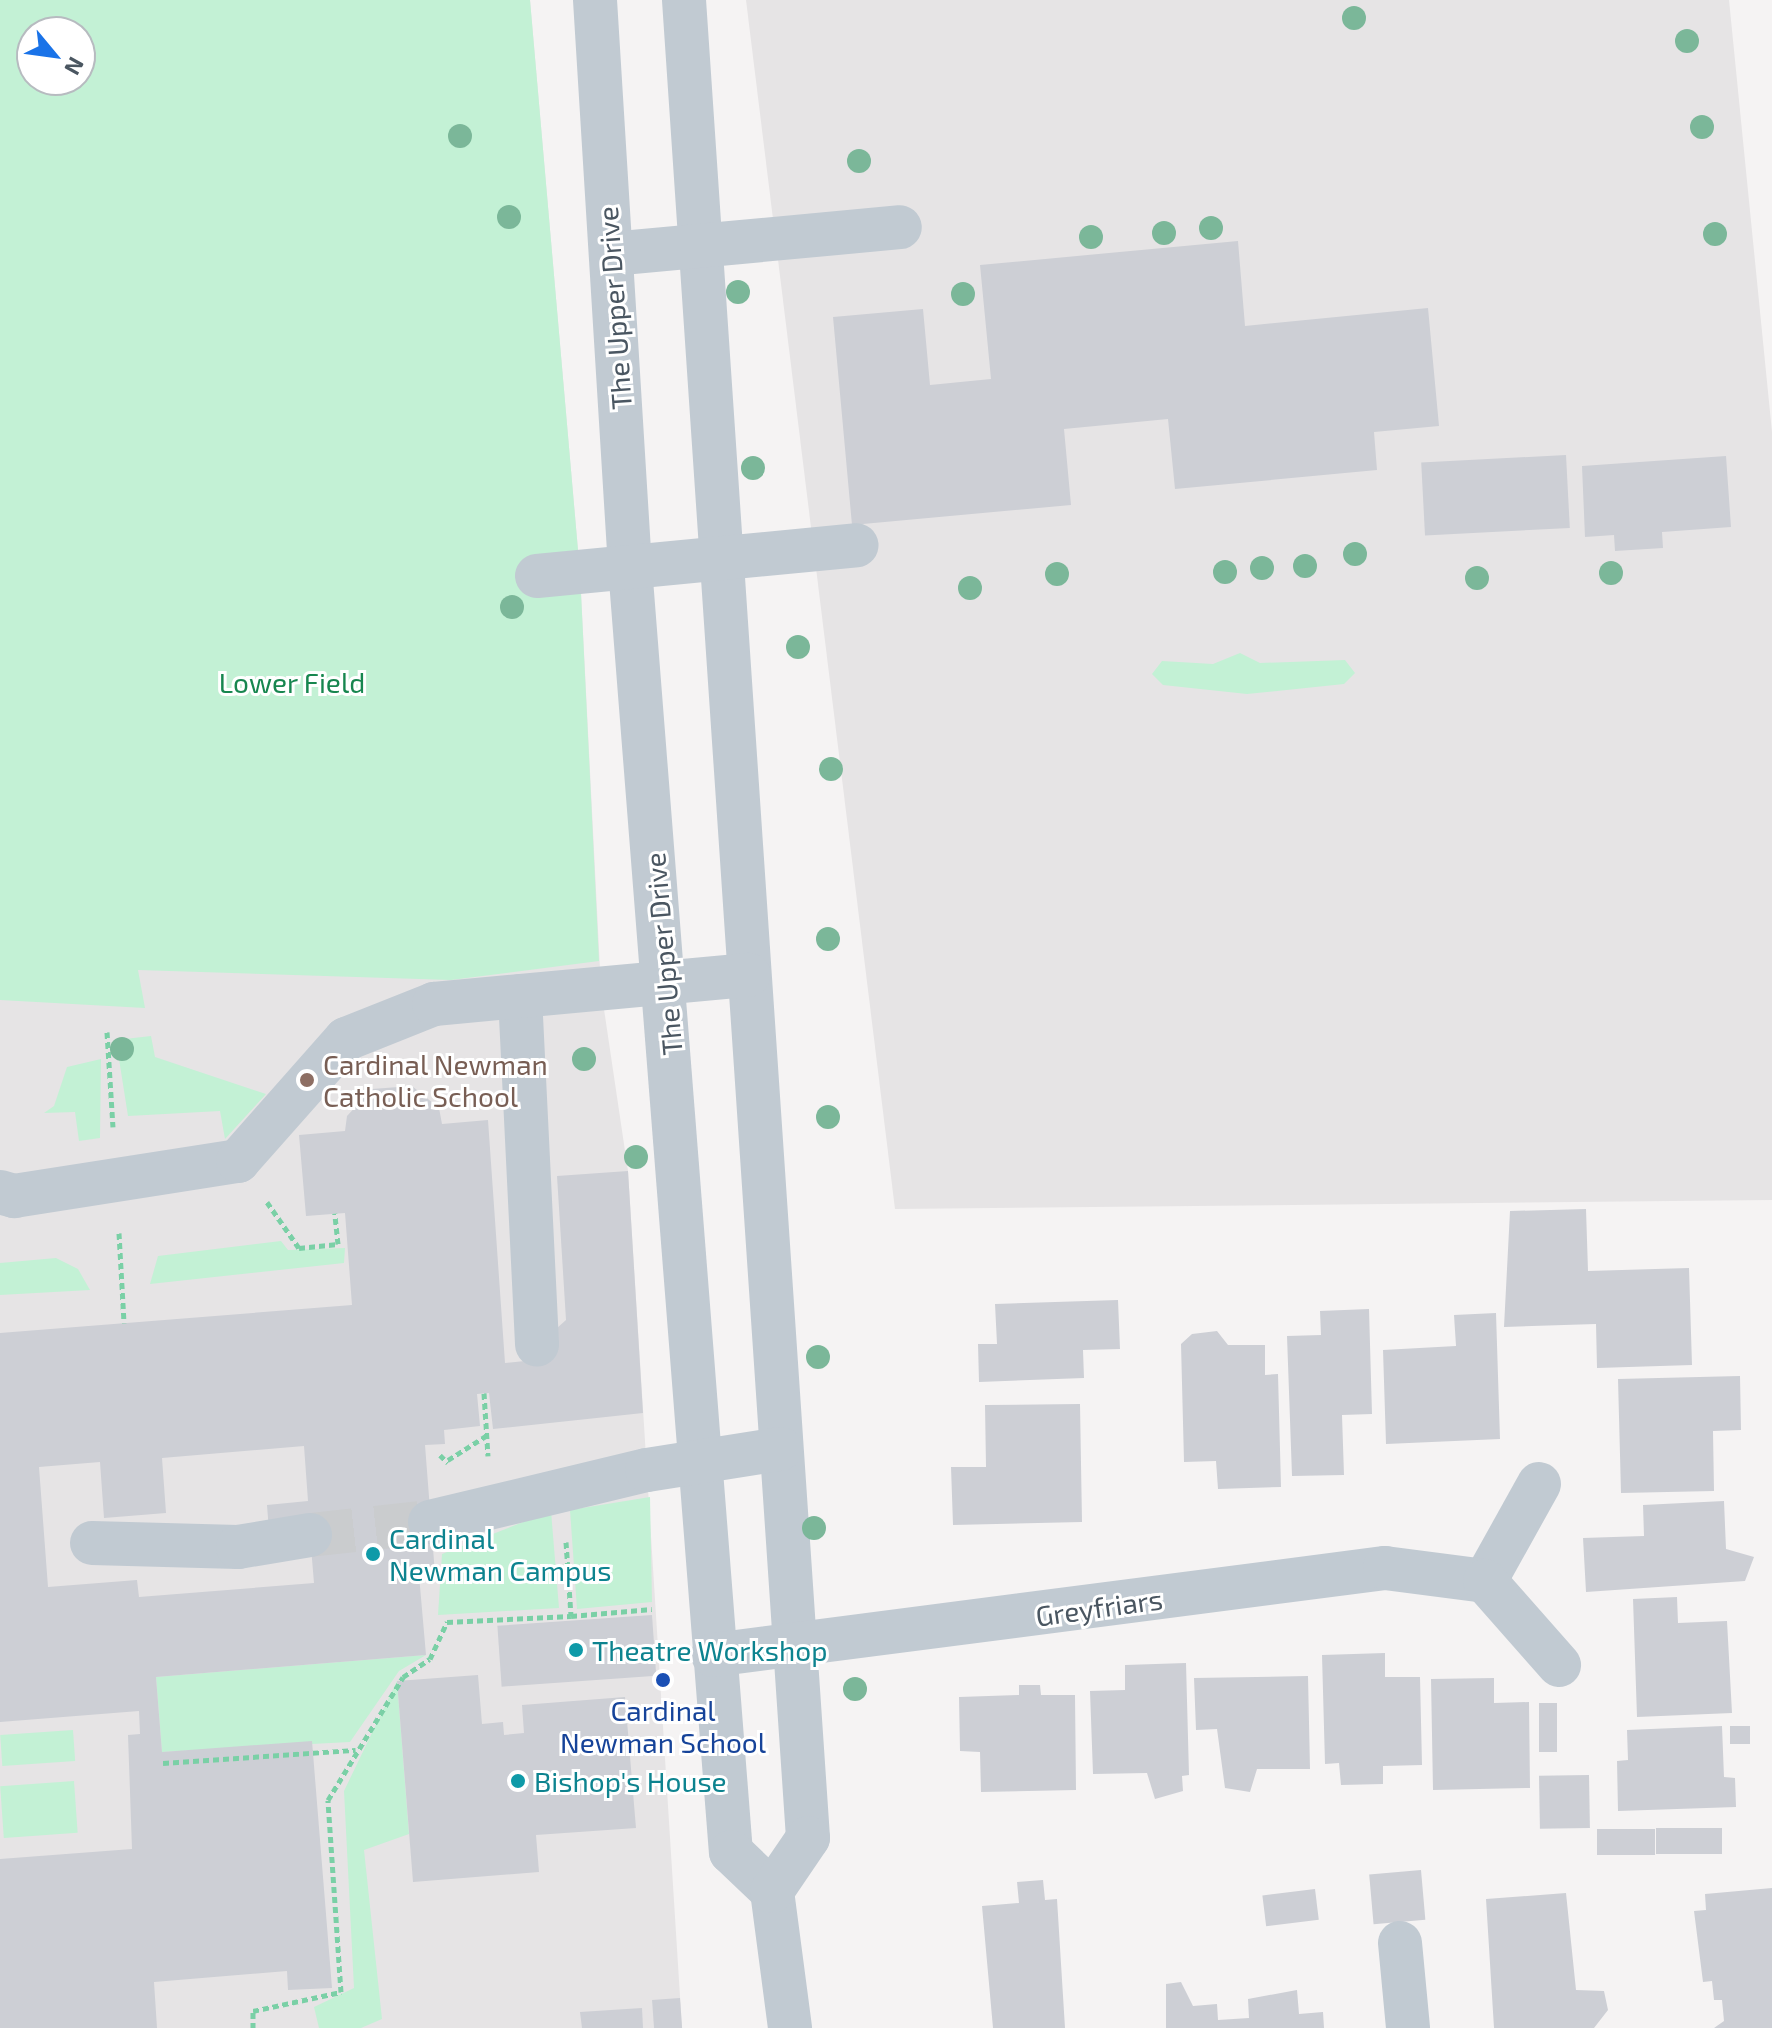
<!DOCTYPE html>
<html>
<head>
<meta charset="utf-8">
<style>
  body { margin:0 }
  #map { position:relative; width:1772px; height:2028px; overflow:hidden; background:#f5f3f3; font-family:"Exo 2",sans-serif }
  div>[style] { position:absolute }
  .education>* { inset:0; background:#e6e4e5 }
  .green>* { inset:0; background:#c3f1d5; transform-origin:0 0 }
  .building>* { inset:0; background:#cdcfd5; transform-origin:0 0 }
  .minor-tunnel>* { height:44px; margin-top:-22px; transform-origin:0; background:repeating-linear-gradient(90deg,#caccce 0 44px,transparent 0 66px) }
  .path>* { height:5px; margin-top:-2.5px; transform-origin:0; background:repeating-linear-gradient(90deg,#7ad0a6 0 6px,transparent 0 10px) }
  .minor>* { height:44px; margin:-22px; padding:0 22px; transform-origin:22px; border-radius:22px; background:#c1cad2 }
  .trees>* { width:24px; height:24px; margin:-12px; border-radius:50%; background:#7bb799 }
  .dots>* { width:22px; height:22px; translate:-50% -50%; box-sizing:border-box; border:4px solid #fff; border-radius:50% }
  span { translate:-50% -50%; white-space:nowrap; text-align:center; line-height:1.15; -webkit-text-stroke:6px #fff; paint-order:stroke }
  .street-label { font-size:28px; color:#4a5661 }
  .park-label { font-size:28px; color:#17864f }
  .education-label { font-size:28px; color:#785e54 }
  .left { translate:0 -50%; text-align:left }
  .culture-label { font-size:28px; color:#0d838f }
  .transit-label { font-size:28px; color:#164399 }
  .north { position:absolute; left:16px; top:16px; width:80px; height:80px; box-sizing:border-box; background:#fff; border:2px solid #b7bbc0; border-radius:50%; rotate:119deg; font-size:22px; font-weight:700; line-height:32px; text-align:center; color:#4a5661 }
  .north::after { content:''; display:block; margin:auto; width:28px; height:36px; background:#1a73e8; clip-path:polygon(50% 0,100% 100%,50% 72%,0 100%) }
</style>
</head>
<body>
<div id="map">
  <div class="education">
    <i style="clip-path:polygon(evenodd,0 0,530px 0,580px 573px,601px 989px,628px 1171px,682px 2028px,0 2028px,0 0,32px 32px,80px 32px,80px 80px,32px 80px,32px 32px)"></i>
    <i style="clip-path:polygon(746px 0,1729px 0,1772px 432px,1772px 1200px,895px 1209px)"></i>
  </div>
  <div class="green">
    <i style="clip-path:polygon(evenodd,0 0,530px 0,580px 573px,599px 961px,451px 980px,138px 970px,145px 1008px,0 1000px,0 0,32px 32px,80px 32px,80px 80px,32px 80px,32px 32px)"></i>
    <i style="clip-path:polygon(1240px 653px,1260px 663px,1345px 660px,1355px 673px,1344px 684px,1247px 694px,1163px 685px,1152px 674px,1162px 661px,1213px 664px)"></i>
    <i style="clip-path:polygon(151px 1036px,155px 1057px,266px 1094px,225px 1139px,220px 1111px,128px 1116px,116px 1040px)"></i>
    <i style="clip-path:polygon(101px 1059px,100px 1138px,79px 1141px,75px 1112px,44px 1113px,54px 1106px,67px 1067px)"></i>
    <i style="clip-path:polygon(281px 1241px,288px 1250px,345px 1248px,344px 1263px,150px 1284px,158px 1256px)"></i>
    <i style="clip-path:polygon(56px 1258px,78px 1269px,90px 1290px,0 1295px,0 1263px)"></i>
    <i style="clip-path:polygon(650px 1497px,652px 1602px,577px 1609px,570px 1510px)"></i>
    <i style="clip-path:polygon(551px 1511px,559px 1608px,438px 1615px,442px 1554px)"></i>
    <i style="clip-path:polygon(426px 1655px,399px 1671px,350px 1742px,162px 1752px,156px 1677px)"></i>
    <i style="clip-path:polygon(397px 1681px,409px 1834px,364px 1850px,382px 2019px,361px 2028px,319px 2028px,314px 2007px,354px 1988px,344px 1791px)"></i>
    <i style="left:73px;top:1730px;width:31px;height:73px;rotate:86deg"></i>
    <i style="left:74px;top:1781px;width:52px;height:74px;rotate:86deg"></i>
  </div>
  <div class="building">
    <i style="clip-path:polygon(1238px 241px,1245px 326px,1428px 308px,1439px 426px,1374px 432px,1377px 470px,1175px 489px,1168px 419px,1064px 429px,1071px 505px,852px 525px,833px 317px,923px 309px,930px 385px,991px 379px,980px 265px)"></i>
    <i style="left:1566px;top:455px;width:73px;height:145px;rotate:87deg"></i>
    <i style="clip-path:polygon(1726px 456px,1731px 527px,1662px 532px,1663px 548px,1615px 551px,1614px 535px,1585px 537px,1582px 466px)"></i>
    <i style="clip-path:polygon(evenodd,412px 1086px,439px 1108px,442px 1124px,488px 1120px,505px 1363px,544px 1359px,547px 1337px,566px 1320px,557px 1176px,628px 1171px,643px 1413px,493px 1429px,489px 1393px,477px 1394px,480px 1426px,444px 1430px,445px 1444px,425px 1445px,435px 1574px,419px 1575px,426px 1655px,156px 1677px,162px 1752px,312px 1741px,332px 1988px,288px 1990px,287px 1971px,154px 1982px,157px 2028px,0 2028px,0 1859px,132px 1849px,128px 1735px,140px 1734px,139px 1711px,0 1722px,0 1333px,352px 1305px,345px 1213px,306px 1216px,299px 1135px,345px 1131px,347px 1116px,372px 1089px,412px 1086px,304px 1446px,308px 1501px,267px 1505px,269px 1531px,310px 1535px,314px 1583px,139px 1597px,137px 1580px,48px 1587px,39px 1467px,100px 1462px,104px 1518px,166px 1513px,162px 1458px,304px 1446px)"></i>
    <i style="clip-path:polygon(1586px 1209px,1588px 1271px,1689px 1268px,1692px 1365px,1597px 1368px,1596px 1324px,1504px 1327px,1510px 1211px)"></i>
    <i style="clip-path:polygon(1118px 1300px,1120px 1349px,1083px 1350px,1084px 1378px,979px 1382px,978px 1344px,997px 1344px,995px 1304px)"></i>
    <i style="clip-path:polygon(1369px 1309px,1372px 1414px,1342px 1415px,1344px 1475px,1292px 1476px,1287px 1336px,1321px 1335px,1320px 1311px)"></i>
    <i style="clip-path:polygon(1496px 1313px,1500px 1439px,1386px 1444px,1383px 1350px,1456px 1346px,1454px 1315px)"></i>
    <i style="clip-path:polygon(1217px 1331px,1228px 1345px,1265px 1345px,1265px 1375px,1278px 1374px,1281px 1487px,1218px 1489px,1216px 1461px,1184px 1462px,1181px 1344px,1192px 1334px)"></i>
    <i style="clip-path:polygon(1740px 1376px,1741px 1430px,1713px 1431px,1714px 1491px,1621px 1493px,1618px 1379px)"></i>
    <i style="clip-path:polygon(1080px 1404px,1082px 1522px,953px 1525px,951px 1467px,986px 1467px,985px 1405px)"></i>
    <i style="clip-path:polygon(1724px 1501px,1726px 1549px,1754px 1557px,1745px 1581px,1586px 1592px,1583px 1538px,1644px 1536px,1643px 1505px)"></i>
    <i style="clip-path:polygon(1677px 1597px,1678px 1623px,1727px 1621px,1732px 1713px,1637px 1717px,1633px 1599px)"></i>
    <i style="left:652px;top:1615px;width:61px;height:155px;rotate:86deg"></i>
    <i style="clip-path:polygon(1385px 1653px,1385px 1677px,1420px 1677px,1422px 1765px,1383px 1766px,1383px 1784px,1341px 1785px,1339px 1763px,1325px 1764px,1322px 1655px)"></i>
    <i style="clip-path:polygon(1186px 1663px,1189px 1775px,1182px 1776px,1183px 1791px,1155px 1799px,1147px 1773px,1093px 1774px,1090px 1691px,1125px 1690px,1125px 1665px)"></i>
    <i style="clip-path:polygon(478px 1675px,482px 1724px,503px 1722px,504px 1735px,524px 1733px,522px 1705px,625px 1697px,636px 1828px,536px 1835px,539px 1872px,413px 1882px,397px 1681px)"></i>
    <i style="clip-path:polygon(1308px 1676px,1310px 1769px,1257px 1769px,1250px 1792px,1225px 1788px,1217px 1729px,1196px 1730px,1194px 1678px)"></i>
    <i style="clip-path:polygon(1494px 1678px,1494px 1703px,1529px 1702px,1530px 1788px,1433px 1790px,1431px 1679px)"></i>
    <i style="clip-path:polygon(1019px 1685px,1040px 1685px,1041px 1695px,1075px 1695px,1076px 1790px,981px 1792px,980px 1752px,960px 1751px,959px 1697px,1019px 1695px)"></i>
    <i style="left:1539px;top:1703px;width:18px;height:49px"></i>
    <i style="clip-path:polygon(1722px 1726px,1724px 1777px,1735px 1778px,1736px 1807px,1618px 1811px,1617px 1761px,1628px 1760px,1627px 1730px)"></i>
    <i style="left:1750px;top:1726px;width:18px;height:20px;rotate:90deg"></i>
    <i style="left:1589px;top:1775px;width:53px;height:50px;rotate:89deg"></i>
    <i style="left:1722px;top:1828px;width:26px;height:66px;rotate:90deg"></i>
    <i style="left:1655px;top:1829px;width:26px;height:58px;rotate:90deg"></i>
    <i style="left:1421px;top:1870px;width:50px;height:52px;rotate:85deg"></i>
    <i style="clip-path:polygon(1043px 1880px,1045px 1900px,1057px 1899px,1065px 2028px,993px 2028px,982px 1906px,1019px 1903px,1017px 1882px)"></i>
    <i style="clip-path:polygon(1772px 1888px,1772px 2028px,1714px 2028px,1724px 2021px,1722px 2000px,1714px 2000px,1712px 1981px,1703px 1982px,1694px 1911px,1706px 1910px,1705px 1894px)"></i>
    <i style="left:1315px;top:1889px;width:31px;height:53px;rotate:83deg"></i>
    <i style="clip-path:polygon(1566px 1893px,1576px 1990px,1604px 1991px,1608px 2010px,1594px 2028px,1494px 2028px,1486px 1899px)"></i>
    <i style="clip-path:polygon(1181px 1982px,1193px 2006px,1217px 2004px,1218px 2020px,1249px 2018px,1248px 1999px,1297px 1990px,1299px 2014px,1323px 2012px,1324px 2028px,1166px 2028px,1166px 1984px)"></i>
    <i style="left:680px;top:1998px;width:30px;height:28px;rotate:86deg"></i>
    <i style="clip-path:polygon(642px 2008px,643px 2028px,582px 2028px,580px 2012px)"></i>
  </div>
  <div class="minor-tunnel">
    <i style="left:310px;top:1535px;width:121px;rotate:-6.2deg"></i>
  </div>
  <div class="path">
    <i style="left:107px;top:1032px;width:95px;rotate:86.4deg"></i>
    <i style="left:267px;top:1202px;width:56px;rotate:55.2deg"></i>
    <i style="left:299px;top:1248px;width:39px;rotate:-6deg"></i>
    <i style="left:338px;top:1244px;width:31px;rotate:-96deg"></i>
    <i style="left:119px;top:1233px;width:90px;rotate:86.8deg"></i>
    <i style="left:484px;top:1393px;width:63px;rotate:86.4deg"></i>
    <i style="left:440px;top:1455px;width:11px;rotate:45deg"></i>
    <i style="left:448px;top:1460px;width:45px;rotate:-32.3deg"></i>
    <i style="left:566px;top:1542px;width:74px;rotate:86.1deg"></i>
    <i style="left:571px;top:1616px;width:81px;rotate:-4.9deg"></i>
    <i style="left:163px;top:1763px;width:193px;rotate:-3.9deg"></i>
    <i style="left:253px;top:2028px;width:17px;rotate:-90deg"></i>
    <i style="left:253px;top:2011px;width:90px;rotate:-12.2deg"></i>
    <i style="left:341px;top:1992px;width:192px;rotate:-93.9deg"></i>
    <i style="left:328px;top:1800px;width:144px;rotate:-58.6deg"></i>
    <i style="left:403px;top:1677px;width:32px;rotate:-34deg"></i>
    <i style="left:430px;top:1659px;width:41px;rotate:-65.3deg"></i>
    <i style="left:447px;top:1622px;width:124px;rotate:-2.8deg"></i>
  </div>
  <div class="minor">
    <i style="left:595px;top:0;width:568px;rotate:86.47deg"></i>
    <i style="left:630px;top:567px;width:1289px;rotate:85.51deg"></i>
    <i style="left:731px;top:1852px;width:57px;rotate:43.6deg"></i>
    <i style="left:772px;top:1891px;width:138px;rotate:82.5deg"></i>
    <i style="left:684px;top:0;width:1842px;rotate:86.14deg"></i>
    <i style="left:808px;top:1838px;width:64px;rotate:124.2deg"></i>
    <i style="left:611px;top:254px;width:290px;rotate:-5.3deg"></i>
    <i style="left:537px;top:576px;width:321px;rotate:-5.5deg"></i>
    <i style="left:520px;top:996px;width:349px;rotate:87.2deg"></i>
    <i style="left:0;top:1192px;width:15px;rotate:16deg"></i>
    <i style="left:14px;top:1196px;width:227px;rotate:-8.9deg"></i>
    <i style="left:238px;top:1161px;width:163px;rotate:-48.5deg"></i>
    <i style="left:346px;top:1039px;width:95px;rotate:-21.7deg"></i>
    <i style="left:434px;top:1004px;width:316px;rotate:-5.3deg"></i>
    <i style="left:430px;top:1522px;width:223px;rotate:-13.5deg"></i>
    <i style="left:647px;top:1470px;width:135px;rotate:-9deg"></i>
    <i style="left:92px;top:1543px;width:146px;rotate:1.6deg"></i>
    <i style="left:238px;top:1547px;width:73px;rotate:-9.5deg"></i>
    <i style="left:1485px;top:1581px;width:111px;rotate:-60.9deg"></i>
    <i style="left:713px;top:1655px;width:678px;rotate:-7.38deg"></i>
    <i style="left:1385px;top:1568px;width:101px;rotate:7.4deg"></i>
    <i style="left:1485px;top:1581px;width:112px;rotate:48.6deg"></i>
    <i style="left:1400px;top:1943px;width:85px;rotate:84.6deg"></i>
  </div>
  <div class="trees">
    <i style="left:1354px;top:18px"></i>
    <i style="left:1687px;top:41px"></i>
    <i style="left:1702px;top:127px"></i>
    <i style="left:460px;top:136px"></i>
    <i style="left:859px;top:161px"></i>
    <i style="left:509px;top:217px"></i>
    <i style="left:1211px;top:228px"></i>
    <i style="left:1164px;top:233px"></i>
    <i style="left:1715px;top:234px"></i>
    <i style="left:1091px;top:237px"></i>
    <i style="left:738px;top:292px"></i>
    <i style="left:963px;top:294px"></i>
    <i style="left:753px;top:468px"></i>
    <i style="left:1355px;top:554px"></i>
    <i style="left:1305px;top:566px"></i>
    <i style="left:1262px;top:568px"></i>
    <i style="left:1225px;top:572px"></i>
    <i style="left:1611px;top:573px"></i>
    <i style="left:1057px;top:574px"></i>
    <i style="left:1477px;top:578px"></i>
    <i style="left:970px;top:588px"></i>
    <i style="left:512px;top:607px"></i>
    <i style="left:798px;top:647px"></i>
    <i style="left:831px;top:769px"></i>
    <i style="left:828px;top:939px"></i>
    <i style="left:122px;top:1049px"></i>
    <i style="left:584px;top:1059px"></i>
    <i style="left:828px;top:1117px"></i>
    <i style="left:636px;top:1157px"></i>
    <i style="left:818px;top:1357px"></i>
    <i style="left:814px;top:1528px"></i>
    <i style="left:855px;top:1689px"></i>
  </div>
  <div class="dots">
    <i style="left:307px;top:1080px;background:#8d6e63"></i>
    <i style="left:373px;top:1554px;background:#0f9aa8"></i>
    <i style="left:576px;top:1650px;background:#0f9aa8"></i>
    <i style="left:663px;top:1680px;background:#1a4fb4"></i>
    <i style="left:518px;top:1781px;background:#0f9aa8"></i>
  </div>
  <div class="street-label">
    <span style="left:614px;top:308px;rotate:-94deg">The Upper Drive</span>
    <span style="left:663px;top:954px;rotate:-95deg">The Upper Drive</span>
    <span style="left:1099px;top:1607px;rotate:-8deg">Greyfriars</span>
  </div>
  <div class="park-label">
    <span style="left:292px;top:682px">Lower Field</span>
  </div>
  <div class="education-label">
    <span class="left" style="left:323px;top:1080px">Cardinal Newman<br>Catholic School</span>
  </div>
  <div class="culture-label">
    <span class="left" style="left:389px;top:1554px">Cardinal<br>Newman Campus</span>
    <span class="left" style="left:592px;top:1650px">Theatre Workshop</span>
    <span class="left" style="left:534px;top:1781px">Bishop's House</span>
  </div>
  <div class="transit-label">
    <span style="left:663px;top:1726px">Cardinal<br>Newman School</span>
  </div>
  <div class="north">N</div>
</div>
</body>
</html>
